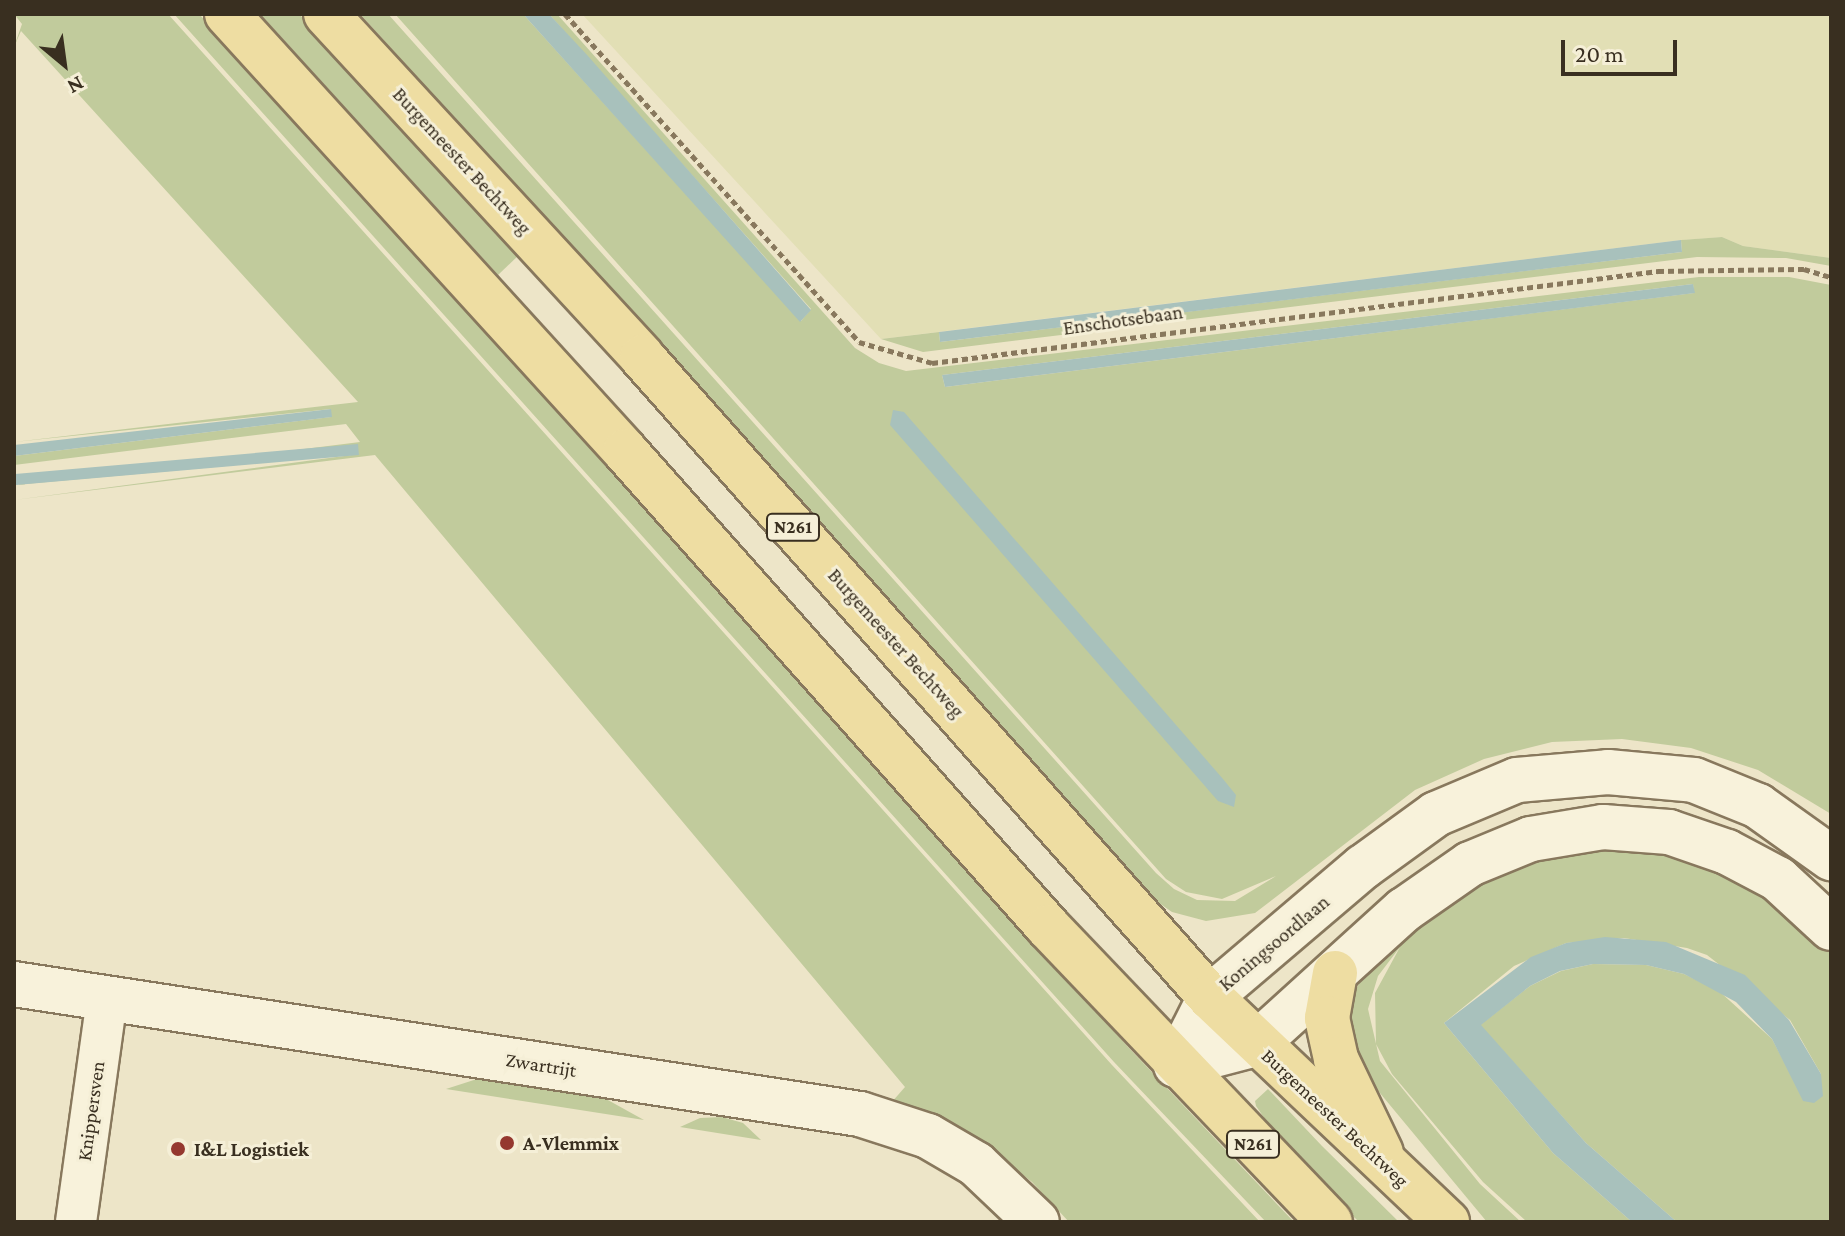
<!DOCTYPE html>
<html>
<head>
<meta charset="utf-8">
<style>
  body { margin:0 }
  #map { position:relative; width:1845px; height:1236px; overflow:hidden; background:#ede5c8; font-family:"Crimson Pro",serif }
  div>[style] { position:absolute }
  .farmland>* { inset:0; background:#e2dfb5 }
  .green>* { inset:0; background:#c1cb9c }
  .water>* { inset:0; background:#a8c1bc; transform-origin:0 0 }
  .path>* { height:5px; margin-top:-2.5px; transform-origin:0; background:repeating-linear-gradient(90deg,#88785d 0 6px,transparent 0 10px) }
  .roads { filter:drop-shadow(2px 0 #88785d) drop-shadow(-2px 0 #88785d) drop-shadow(0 2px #88785d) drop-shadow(0 -2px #88785d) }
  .minor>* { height:40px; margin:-20px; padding:0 20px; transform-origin:20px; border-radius:20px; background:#f8f2db }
  .tertiary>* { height:44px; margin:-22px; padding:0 22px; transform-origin:22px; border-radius:22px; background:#f8f2db }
  .primary>* { height:44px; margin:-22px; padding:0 22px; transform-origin:22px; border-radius:22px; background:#eedda2 }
  .dots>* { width:22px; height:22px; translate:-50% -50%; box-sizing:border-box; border:4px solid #f5efd7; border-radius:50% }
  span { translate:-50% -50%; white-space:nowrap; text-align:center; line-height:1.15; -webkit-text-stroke:6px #f5efd7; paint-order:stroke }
  .shield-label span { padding:2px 6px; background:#f5efd7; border:2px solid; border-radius:6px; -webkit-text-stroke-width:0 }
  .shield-label { font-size:18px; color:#392f20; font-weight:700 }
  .street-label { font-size:20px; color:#392f20 }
  .poi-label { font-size:20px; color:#392f20; font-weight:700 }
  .left { translate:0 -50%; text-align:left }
  .frame { position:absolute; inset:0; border:16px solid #392f20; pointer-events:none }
  .north { position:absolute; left:24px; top:24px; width:80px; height:80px; -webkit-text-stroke:6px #f5efd7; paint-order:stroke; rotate:151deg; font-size:22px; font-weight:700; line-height:32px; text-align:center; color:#392f20 }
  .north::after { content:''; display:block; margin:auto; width:28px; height:36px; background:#392f20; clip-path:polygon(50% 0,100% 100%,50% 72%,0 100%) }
  .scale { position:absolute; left:1561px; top:40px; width:116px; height:36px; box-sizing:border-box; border:4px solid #392f20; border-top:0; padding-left:10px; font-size:24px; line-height:28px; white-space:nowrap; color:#392f20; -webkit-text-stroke:6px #f5efd7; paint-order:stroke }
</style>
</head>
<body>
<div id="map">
  <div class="farmland">
    <i style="clip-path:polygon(582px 14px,1831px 14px,1831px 258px,1743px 246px,1722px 237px,1681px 240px,881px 339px)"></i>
  </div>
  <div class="green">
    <i style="clip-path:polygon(14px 14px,168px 14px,1112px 1065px,1260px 1222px,1069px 1222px,1032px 1182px,989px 1148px,891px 1103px,905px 1087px,375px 455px,14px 500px,359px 454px,14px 485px,360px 442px,346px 424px,14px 465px,14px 456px,331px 417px,331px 409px,14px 442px,358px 402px,21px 31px,14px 47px,22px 24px)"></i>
    <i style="clip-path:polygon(174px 14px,199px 14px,463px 300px,1128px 1047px,1294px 1222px,1266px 1222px,1114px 1062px)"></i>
    <i style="clip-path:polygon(260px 14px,299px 14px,521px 253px,498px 275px)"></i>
    <i style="clip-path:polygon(evenodd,360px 14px,388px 14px,1156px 873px,1174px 889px,1197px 900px,1235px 901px,1276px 876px,1222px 899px,1186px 892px,1166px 879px,395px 14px,523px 14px,801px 321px,811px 309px,549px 14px,557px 14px,855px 348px,879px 363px,906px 371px,1699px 277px,1789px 277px,1831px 285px,1831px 814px,1758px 770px,1691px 748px,1622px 739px,1552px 742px,1484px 759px,1415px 790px,1255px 913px,1206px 921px,1172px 912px,1146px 894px,900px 612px,360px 14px,1693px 284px,1694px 293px,945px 387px,942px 375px,1693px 284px)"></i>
    <i style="clip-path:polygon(1722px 237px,1743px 246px,1831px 258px,1831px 266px,1786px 258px,1697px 257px,923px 352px,881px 339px,939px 332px,940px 342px,1078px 325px,1682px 252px,1681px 240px)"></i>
    <i style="clip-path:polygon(1642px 845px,1751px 881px,1831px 949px,1831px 1222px,1677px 1222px,1586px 1143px,1480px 1025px,1530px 986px,1561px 971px,1593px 964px,1646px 965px,1684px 974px,1719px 991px,1772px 1039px,1788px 1069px,1821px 1074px,1790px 1020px,1707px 955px,1687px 948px,1624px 938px,1566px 943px,1514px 966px,1444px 1023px,1553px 1153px,1632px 1222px,1527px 1222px,1483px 1182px,1392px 1074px,1376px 1044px,1375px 993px,1400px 947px,1378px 976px,1368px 1009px,1380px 1061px,1480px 1184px,1521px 1222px,1487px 1222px,1360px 1069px,1348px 1022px,1352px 997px,1366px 970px,1405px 928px,1522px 857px)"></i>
    <i style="clip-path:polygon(477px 1079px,606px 1099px,644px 1120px,446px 1089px)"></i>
    <i style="clip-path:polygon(1268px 1089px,1322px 1146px,1399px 1222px,1359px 1222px,1285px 1148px,1256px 1106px,1255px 1101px)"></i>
    <i style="clip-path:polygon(722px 1117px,743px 1123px,761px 1140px,680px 1127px,700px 1118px)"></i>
  </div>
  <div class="water">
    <i style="clip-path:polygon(523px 14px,549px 14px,588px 56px,811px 310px,800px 322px)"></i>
    <i style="clip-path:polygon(1681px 240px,1682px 252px,940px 342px,939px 332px)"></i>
    <i style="clip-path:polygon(1693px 284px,1695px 293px,945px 387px,942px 375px)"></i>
    <i style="clip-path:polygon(331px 409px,332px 417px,14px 456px,14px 445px)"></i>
    <i style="clip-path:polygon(893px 410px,904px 412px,1223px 779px,1236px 795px,1234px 807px,1218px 801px,890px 425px)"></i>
    <i style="left:358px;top:444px;width:11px;height:347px;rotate:85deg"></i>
    <i style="clip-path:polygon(1605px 937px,1666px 942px,1745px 975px,1789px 1020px,1821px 1074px,1823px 1096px,1814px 1103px,1803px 1101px,1772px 1039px,1736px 1002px,1684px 974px,1646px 965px,1593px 964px,1560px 971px,1530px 986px,1481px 1025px,1586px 1143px,1677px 1222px,1632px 1222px,1553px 1153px,1444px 1023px,1531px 957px,1566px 943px)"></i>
  </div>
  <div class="path">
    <i style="left:565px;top:14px;width:440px;rotate:48.1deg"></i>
    <i style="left:859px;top:342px;width:76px;rotate:16deg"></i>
    <i style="left:932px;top:363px;width:732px;rotate:-7.22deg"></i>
    <i style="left:1658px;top:271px;width:146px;rotate:-0.8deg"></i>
    <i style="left:1804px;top:269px;width:28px;rotate:17deg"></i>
  </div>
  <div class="roads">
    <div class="minor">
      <i style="left:76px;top:1222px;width:225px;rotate:-82.1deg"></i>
    </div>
    <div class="tertiary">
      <i style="left:14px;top:984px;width:856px;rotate:8.74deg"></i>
      <i style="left:860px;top:1114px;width:71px;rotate:17.9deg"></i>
      <i style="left:928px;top:1136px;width:56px;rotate:30.3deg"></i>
      <i style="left:976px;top:1164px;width:84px;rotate:43.6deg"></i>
      <i style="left:1176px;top:1065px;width:76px;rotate:-63.4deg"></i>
      <i style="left:1210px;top:997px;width:201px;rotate:-40.4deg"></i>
      <i style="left:1363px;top:867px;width:90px;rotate:-36deg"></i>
      <i style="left:1436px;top:814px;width:88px;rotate:-22.8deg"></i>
      <i style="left:1517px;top:780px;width:91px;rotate:-5deg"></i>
      <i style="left:1608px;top:772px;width:86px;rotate:5.3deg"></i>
      <i style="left:1694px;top:780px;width:69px;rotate:22.1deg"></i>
      <i style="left:1758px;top:806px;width:90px;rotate:35.5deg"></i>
      <i style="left:1176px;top:1065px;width:83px;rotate:-14.7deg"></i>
      <i style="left:1256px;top:1044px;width:200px;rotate:-42.2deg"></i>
      <i style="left:1404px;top:910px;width:80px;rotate:-34.9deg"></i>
      <i style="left:1470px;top:864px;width:66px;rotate:-22.3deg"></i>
      <i style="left:1531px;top:839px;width:73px;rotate:-9.5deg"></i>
      <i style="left:1603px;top:827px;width:66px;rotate:4.3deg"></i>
      <i style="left:1669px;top:832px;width:61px;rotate:19deg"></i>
      <i style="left:1727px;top:852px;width:58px;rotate:27.9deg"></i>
      <i style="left:1778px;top:879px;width:72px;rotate:42.8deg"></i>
    </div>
    <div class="primary">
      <i style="left:227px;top:14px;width:591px;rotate:47.67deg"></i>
      <i style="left:625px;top:451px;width:637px;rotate:48.37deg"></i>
      <i style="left:1048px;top:927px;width:408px;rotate:46.3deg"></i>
      <i style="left:326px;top:14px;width:466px;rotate:47.3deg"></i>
      <i style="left:642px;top:357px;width:856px;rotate:48.41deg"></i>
      <i style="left:1210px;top:997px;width:327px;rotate:43.5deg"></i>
      <i style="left:1335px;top:973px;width:46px;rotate:100.1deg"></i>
      <i style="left:1327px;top:1018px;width:42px;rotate:77.6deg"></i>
      <i style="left:1336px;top:1059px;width:104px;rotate:64.4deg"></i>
    </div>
  </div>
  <div class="dots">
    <i style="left:507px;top:1143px;background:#95382f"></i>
    <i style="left:178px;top:1149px;background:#95382f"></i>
  </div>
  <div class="shield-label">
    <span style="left:793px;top:527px">N261</span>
    <span style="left:1253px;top:1144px">N261</span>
  </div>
  <div class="street-label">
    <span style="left:462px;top:161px;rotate:47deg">Burgemeester Bechtweg</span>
    <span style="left:1123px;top:320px;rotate:-8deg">Enschotsebaan</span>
    <span style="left:896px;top:643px;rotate:48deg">Burgemeester Bechtweg</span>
    <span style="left:1274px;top:943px;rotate:-40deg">Koningsoordlaan</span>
    <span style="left:541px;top:1065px;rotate:9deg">Zwartrijt</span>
    <span style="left:91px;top:1111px;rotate:-82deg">Knippersven</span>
    <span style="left:1335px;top:1118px;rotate:43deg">Burgemeester Bechtweg</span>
  </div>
  <div class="poi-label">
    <span class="left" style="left:523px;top:1143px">A-Vlemmix</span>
    <span class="left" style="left:194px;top:1149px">I&amp;L Logistiek</span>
  </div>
  <div class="frame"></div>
  <div class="north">N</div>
  <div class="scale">20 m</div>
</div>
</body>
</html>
